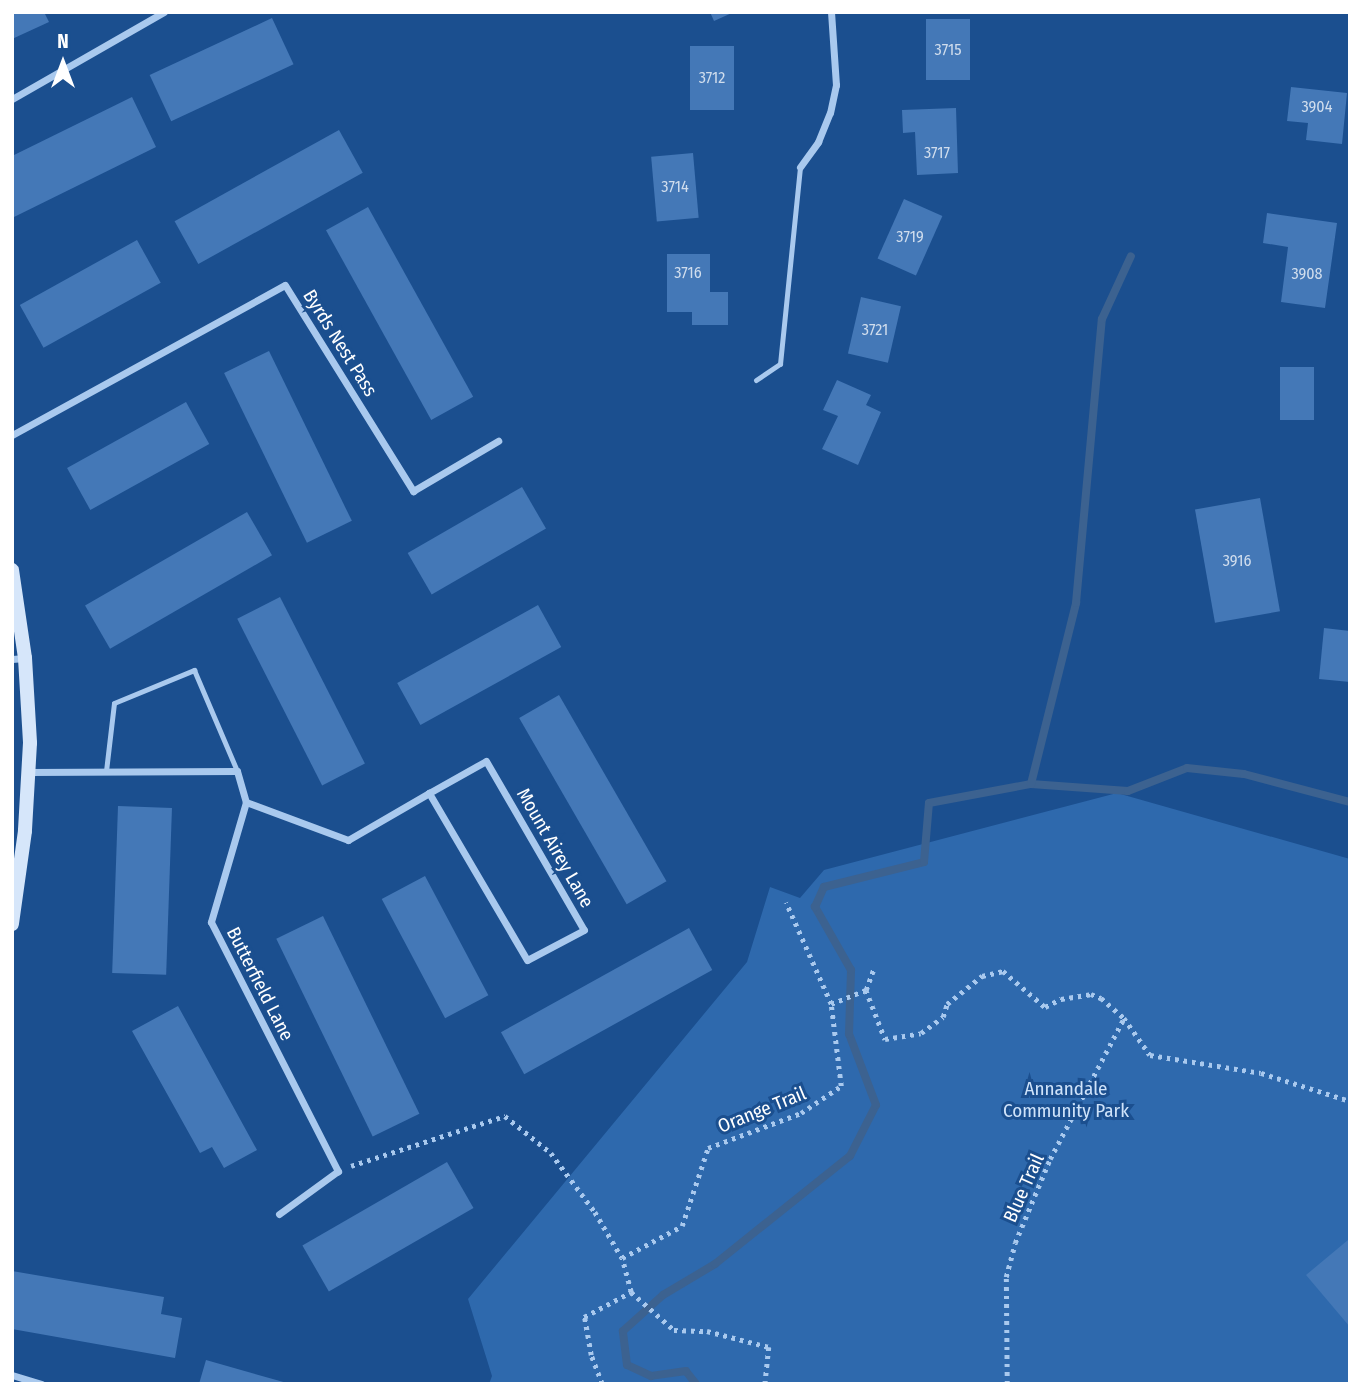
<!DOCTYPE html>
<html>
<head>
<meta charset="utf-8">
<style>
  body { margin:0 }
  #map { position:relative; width:1362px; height:1396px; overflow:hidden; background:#1b4f8f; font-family:"Fira Sans Condensed",sans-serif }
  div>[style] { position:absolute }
  .green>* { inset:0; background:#2e69ad }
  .stream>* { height:8px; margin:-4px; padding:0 4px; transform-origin:4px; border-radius:4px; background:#3c6290 }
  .building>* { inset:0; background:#4478b7; transform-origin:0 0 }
  .path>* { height:4.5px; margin-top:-2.25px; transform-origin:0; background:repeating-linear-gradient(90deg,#a9c9ee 0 3.5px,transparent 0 8.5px) }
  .lane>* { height:5px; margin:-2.5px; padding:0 2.5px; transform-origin:2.5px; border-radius:2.5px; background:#a9c9ee }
  .street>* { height:7px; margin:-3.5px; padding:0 3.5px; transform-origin:3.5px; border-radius:3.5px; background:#a9c9ee }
  .secondary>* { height:14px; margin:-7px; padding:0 7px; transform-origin:7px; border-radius:7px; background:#d6e6fa }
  span { translate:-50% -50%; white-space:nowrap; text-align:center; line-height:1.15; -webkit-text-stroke:6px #1b4f8f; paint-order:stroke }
  .number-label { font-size:16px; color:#d0dded }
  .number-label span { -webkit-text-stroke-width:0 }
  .street-label { font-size:19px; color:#fff }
  .park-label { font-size:19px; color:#cfe3fa }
  .frame { position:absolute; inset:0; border:14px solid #fff; pointer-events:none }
  .north { position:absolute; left:28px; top:28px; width:70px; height:70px; -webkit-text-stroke:5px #1b4f8f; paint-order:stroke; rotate:0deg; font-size:19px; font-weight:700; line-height:28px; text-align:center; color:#fff }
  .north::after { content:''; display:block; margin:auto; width:24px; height:32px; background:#fff; clip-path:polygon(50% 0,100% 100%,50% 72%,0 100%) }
</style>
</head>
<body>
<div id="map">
  <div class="green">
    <i style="clip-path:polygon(1117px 793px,1350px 859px,1350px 1384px,489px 1384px,492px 1376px,468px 1299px,747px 962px,770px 887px,800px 898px,824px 870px)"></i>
  </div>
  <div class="stream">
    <i style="left:1031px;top:784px;width:97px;rotate:4.1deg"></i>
    <i style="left:1128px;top:791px;width:63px;rotate:-21.3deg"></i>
    <i style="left:1187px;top:768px;width:57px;rotate:6deg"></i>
    <i style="left:1244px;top:774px;width:110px;rotate:14.8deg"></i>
    <i style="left:696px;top:1384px;width:16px;rotate:-128deg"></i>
    <i style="left:686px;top:1371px;width:35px;rotate:172deg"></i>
    <i style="left:651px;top:1376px;width:26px;rotate:-155deg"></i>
    <i style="left:627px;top:1365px;width:34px;rotate:-97deg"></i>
    <i style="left:623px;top:1331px;width:54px;rotate:-42deg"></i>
    <i style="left:663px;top:1295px;width:61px;rotate:-30.8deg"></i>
    <i style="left:715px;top:1264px;width:173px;rotate:-38.7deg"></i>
    <i style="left:850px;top:1156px;width:57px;rotate:-63deg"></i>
    <i style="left:876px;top:1105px;width:76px;rotate:-110.8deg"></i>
    <i style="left:849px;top:1034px;width:64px;rotate:-88.2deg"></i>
    <i style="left:851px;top:970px;width:73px;rotate:-119.7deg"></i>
    <i style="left:815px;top:907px;width:22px;rotate:-66deg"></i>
    <i style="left:824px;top:887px;width:103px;rotate:-14deg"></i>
    <i style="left:924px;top:862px;width:59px;rotate:-85.2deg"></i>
    <i style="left:929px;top:803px;width:104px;rotate:-10.6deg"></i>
    <i style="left:1031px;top:784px;width:187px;rotate:-76deg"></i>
    <i style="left:1076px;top:603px;width:285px;rotate:-84.8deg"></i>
    <i style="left:1102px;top:319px;width:69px;rotate:-65.3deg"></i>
  </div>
  <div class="building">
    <i style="clip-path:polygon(12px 12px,44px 12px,49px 22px,12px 39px)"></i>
    <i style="clip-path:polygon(710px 12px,734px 12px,714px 21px)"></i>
    <i style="left:272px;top:18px;width:51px;height:135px;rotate:65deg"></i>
    <i style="left:926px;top:19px;width:44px;height:61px"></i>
    <i style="left:690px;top:46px;width:44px;height:64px"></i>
    <i style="clip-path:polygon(1291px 87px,1347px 93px,1342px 144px,1306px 140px,1308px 123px,1287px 121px)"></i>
    <i style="clip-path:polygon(132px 97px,156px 147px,12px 218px,12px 156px)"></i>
    <i style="clip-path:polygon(956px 108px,958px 173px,917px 175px,915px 132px,903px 133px,902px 110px)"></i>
    <i style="left:339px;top:130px;width:49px;height:188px;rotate:61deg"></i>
    <i style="left:693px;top:153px;width:65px;height:42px;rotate:85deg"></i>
    <i style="left:904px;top:199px;width:42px;height:65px;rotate:24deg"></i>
    <i style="left:368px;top:207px;width:217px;height:48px;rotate:61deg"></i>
    <i style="clip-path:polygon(1267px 213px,1337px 223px,1325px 308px,1281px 302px,1288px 247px,1263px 243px)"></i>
    <i style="left:137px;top:240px;width:49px;height:134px;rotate:61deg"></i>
    <i style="clip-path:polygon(667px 254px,710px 254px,710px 292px,728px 292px,728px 325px,692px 325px,692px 312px,667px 312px)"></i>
    <i style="left:861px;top:297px;width:41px;height:58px;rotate:13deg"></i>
    <i style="left:269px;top:351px;width:189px;height:50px;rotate:64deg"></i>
    <i style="left:1280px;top:367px;width:34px;height:53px"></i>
    <i style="clip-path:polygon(837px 380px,871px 395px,866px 405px,881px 412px,858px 465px,822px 449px,838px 416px,823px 410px)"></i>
    <i style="left:186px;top:402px;width:48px;height:136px;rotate:61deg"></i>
    <i style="left:522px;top:487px;width:48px;height:132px;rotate:60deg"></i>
    <i style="left:1260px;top:498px;width:115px;height:66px;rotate:80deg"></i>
    <i style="left:247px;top:512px;width:50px;height:187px;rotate:60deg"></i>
    <i style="left:280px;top:597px;width:187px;height:48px;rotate:63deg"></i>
    <i style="left:538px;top:605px;width:48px;height:161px;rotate:61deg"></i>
    <i style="clip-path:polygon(1324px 628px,1350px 631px,1350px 682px,1319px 679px)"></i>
    <i style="left:559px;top:695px;width:215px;height:46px;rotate:60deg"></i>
    <i style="left:118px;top:806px;width:54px;height:167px;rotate:2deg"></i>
    <i style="left:425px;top:876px;width:135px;height:49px;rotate:62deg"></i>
    <i style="left:323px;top:916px;width:220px;height:52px;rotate:64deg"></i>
    <i style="left:689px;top:928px;width:48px;height:215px;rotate:61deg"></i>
    <i style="clip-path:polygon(178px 1006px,257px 1150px,224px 1168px,212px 1147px,200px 1153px,132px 1031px)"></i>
    <i style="left:447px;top:1162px;width:53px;height:167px;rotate:60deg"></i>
    <i style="clip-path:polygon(1348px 1240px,1350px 1242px,1350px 1327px,1306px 1275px)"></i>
    <i style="clip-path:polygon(12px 1271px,164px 1297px,161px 1314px,182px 1318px,175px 1358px,12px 1329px)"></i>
    <i style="clip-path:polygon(206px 1360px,287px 1383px,287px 1384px,199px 1384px)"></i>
  </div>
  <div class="path">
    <i style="left:866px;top:990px;width:53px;rotate:68.8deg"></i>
    <i style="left:885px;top:1039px;width:36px;rotate:-9deg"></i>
    <i style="left:921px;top:1033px;width:27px;rotate:-36deg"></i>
    <i style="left:943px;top:1017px;width:14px;rotate:-73deg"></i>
    <i style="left:947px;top:1004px;width:45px;rotate:-38.7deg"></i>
    <i style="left:982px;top:976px;width:22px;rotate:-13deg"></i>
    <i style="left:1003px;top:971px;width:55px;rotate:40.6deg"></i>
    <i style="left:1045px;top:1007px;width:18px;rotate:-27deg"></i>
    <i style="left:1061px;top:999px;width:30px;rotate:-9deg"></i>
    <i style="left:1091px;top:994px;width:11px;rotate:22deg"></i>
    <i style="left:1101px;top:998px;width:30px;rotate:41deg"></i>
    <i style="left:1124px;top:1018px;width:45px;rotate:54.9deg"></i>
    <i style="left:1150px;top:1055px;width:112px;rotate:9.2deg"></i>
    <i style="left:1261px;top:1073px;width:93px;rotate:17.5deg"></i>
    <i style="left:866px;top:990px;width:23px;rotate:-70deg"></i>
    <i style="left:831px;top:1004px;width:38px;rotate:-22deg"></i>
    <i style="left:351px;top:1166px;width:162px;rotate:-18deg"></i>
    <i style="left:505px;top:1116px;width:59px;rotate:38.8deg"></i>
    <i style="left:551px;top:1153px;width:74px;rotate:53.3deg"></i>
    <i style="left:595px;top:1212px;width:53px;rotate:59.6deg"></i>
    <i style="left:631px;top:1292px;width:57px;rotate:41.5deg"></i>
    <i style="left:674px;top:1330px;width:33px;rotate:2deg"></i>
    <i style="left:707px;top:1331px;width:64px;rotate:14.5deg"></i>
    <i style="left:769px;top:1347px;width:37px;rotate:96deg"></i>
    <i style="left:602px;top:1384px;width:31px;rotate:-111deg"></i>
    <i style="left:591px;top:1355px;width:39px;rotate:-100deg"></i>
    <i style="left:584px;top:1317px;width:53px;rotate:-28deg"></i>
    <i style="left:631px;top:1292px;width:35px;rotate:-105deg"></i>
    <i style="left:622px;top:1258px;width:68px;rotate:-28.1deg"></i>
    <i style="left:682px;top:1226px;width:82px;rotate:-71.6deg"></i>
    <i style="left:708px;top:1148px;width:99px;rotate:-20.6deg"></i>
    <i style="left:801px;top:1113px;width:48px;rotate:-34deg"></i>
    <i style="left:841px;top:1086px;width:83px;rotate:-97deg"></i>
    <i style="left:831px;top:1004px;width:111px;rotate:-114deg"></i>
    <i style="left:1007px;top:1384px;width:107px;rotate:-90.5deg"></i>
    <i style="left:1006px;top:1277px;width:35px;rotate:-75deg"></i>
    <i style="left:1015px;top:1243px;width:91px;rotate:-67.4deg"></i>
    <i style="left:1050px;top:1159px;width:159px;rotate:-62.3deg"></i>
  </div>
  <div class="lane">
    <i style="left:756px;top:380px;width:29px;rotate:-34deg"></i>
    <i style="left:780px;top:364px;width:198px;rotate:-84.2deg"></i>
    <i style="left:106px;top:771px;width:68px;rotate:-83.3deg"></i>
    <i style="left:114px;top:703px;width:87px;rotate:-22.4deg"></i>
    <i style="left:194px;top:670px;width:110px;rotate:66.9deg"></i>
  </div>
  <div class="street">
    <i style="left:12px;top:99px;width:175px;rotate:-29.8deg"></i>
    <i style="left:800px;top:167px;width:31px;rotate:-54deg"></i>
    <i style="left:818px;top:142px;width:31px;rotate:-68deg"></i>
    <i style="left:830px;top:113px;width:29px;rotate:-78deg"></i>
    <i style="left:836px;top:85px;width:73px;rotate:-93.9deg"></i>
    <i style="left:12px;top:435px;width:311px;rotate:-28.8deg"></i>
    <i style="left:285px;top:285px;width:243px;rotate:58.1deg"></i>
    <i style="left:413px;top:491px;width:99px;rotate:-30.5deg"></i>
    <i style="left:12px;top:659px;width:13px;rotate:-4deg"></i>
    <i style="left:29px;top:772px;width:208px;rotate:-0.3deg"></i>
    <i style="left:237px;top:771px;width:32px;rotate:74deg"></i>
    <i style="left:246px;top:802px;width:125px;rotate:106.3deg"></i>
    <i style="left:211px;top:922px;width:280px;rotate:63deg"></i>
    <i style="left:338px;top:1171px;width:73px;rotate:143.9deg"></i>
    <i style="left:246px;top:802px;width:109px;rotate:20.4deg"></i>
    <i style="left:348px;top:840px;width:94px;rotate:-30.1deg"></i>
    <i style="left:429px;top:793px;width:65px;rotate:-29.3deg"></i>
    <i style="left:486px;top:761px;width:195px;rotate:59.9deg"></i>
    <i style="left:584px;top:930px;width:64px;rotate:152.2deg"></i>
    <i style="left:527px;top:960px;width:194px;rotate:-120.4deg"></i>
    <i style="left:12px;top:1375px;width:31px;rotate:17deg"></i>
  </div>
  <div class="secondary">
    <i style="left:12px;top:570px;width:89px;rotate:81.6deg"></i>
    <i style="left:25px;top:658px;width:85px;rotate:86.6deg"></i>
    <i style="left:30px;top:743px;width:88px;rotate:93.3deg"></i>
    <i style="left:25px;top:831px;width:94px;rotate:98deg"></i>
  </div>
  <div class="number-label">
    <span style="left:948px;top:50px">3715</span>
    <span style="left:712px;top:78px">3712</span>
    <span style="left:1317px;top:107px">3904</span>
    <span style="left:937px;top:153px">3717</span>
    <span style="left:675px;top:187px">3714</span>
    <span style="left:910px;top:237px">3719</span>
    <span style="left:688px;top:273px">3716</span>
    <span style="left:1307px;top:274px">3908</span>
    <span style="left:875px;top:330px">3721</span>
    <span style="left:1237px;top:561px">3916</span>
  </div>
  <div class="street-label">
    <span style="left:340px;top:343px;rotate:58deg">Byrds Nest Pass</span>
    <span style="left:555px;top:848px;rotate:60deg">Mount Airey Lane</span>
    <span style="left:260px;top:984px;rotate:63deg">Butterfield Lane</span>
    <span style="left:762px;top:1110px;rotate:-22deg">Orange Trail</span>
    <span style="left:1024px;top:1188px;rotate:-66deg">Blue Trail</span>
  </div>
  <div class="park-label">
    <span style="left:1066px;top:1100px">Annandale<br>Community Park</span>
  </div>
  <div class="frame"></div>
  <div class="north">N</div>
</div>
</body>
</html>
